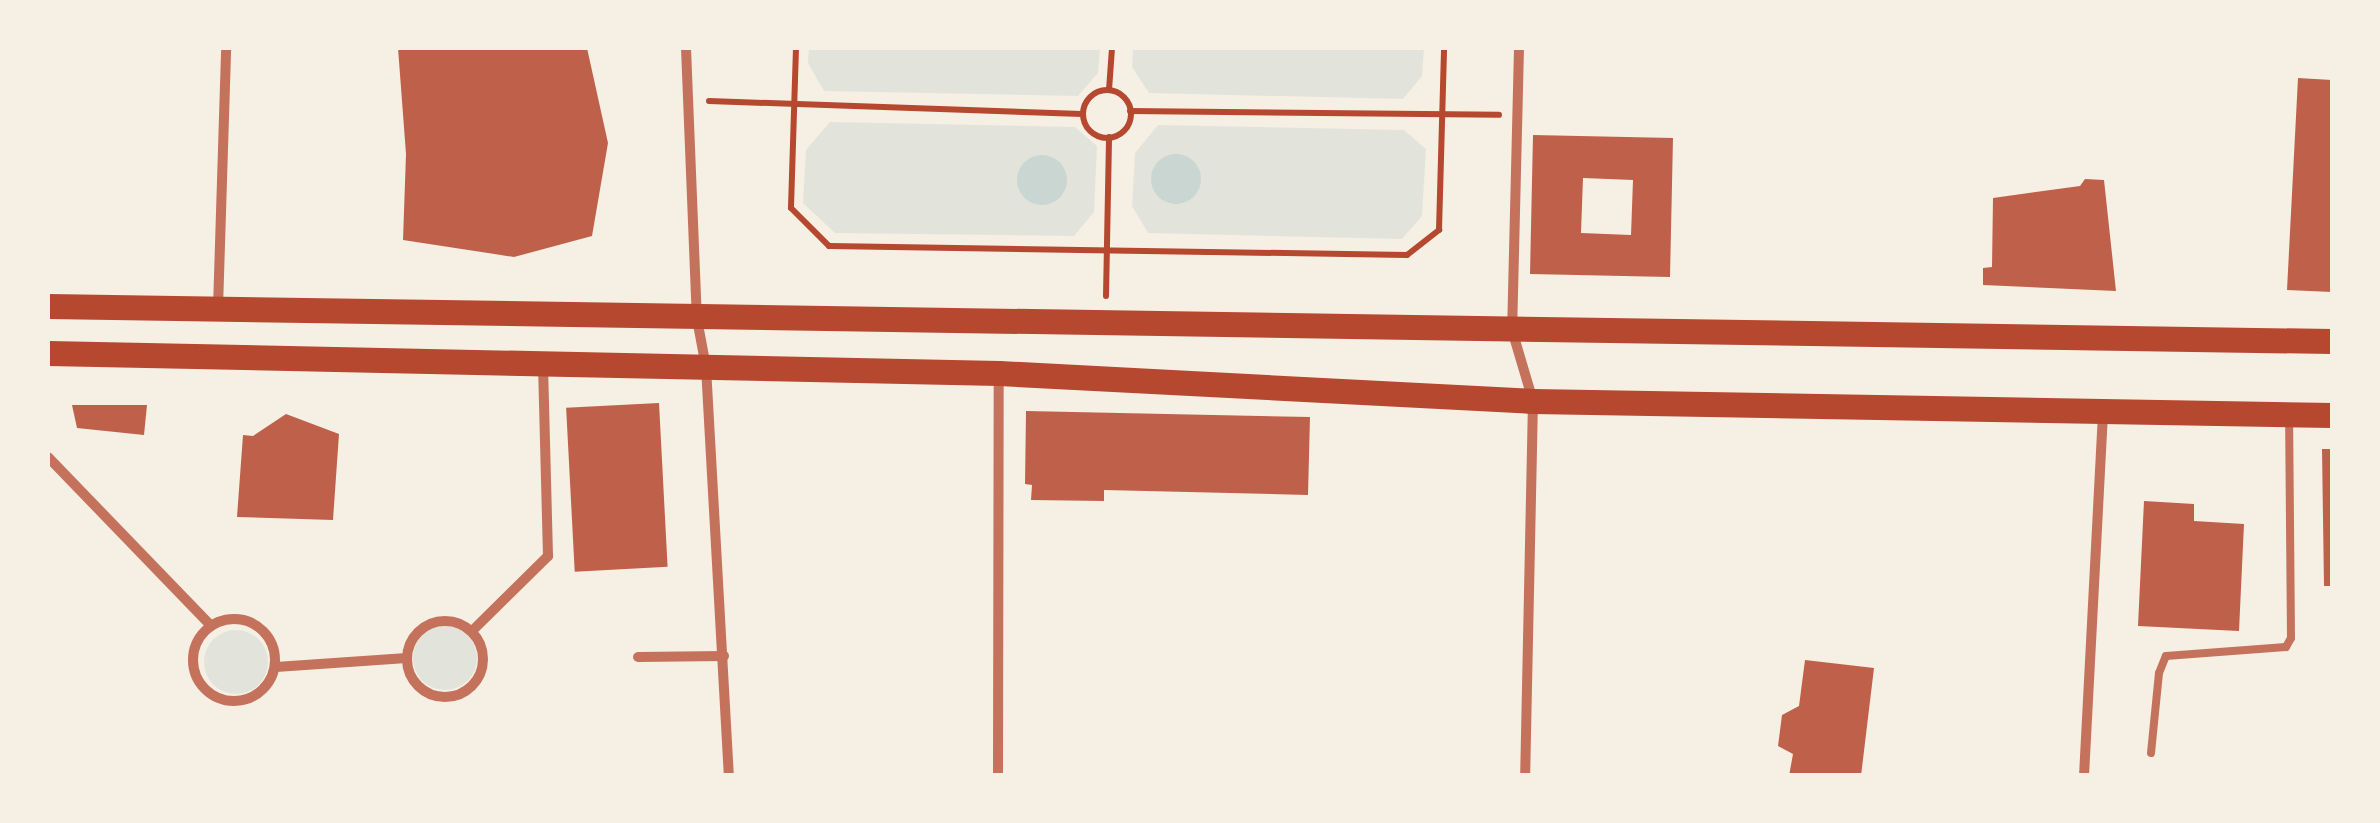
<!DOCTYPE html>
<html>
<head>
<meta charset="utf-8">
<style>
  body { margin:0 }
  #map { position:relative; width:2380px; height:823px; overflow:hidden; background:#f6efe4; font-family:"Nunito Sans",sans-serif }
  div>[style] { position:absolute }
  .green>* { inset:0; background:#e2e4dc }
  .round { border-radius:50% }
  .water>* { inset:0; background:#c9d6d2 }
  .building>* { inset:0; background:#bf614a; transform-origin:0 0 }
  .path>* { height:6px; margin:-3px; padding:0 3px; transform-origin:3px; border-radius:3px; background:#b5482f }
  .path>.ring { margin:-3px; padding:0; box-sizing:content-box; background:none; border:6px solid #b5482f; border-radius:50% }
  .service>* { height:8px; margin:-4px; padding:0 4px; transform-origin:4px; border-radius:4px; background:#c5725c }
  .minor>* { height:10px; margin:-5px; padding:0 5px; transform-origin:5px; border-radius:5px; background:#c5725c }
  .minor>.ring { margin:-5px; padding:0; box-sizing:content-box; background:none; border:10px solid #c5725c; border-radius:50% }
  .primary>* { height:25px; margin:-12.5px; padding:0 12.5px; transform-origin:12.5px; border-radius:12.5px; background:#b5482f }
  span { translate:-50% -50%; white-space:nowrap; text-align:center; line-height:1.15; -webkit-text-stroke:8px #f6efe4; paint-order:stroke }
  .frame { position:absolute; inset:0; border:50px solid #f6efe4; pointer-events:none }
</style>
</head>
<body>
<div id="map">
  <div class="green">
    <i style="clip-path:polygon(809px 48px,1100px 48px,1098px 73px,1078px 96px,824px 91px,808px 63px)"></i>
    <i style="clip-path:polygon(1133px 48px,1424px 48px,1422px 76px,1403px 99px,1149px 93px,1132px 67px)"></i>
    <i style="clip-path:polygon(830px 122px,1075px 127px,1097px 146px,1094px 212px,1074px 236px,835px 233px,803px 203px,806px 150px)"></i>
    <i style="clip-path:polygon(1158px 125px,1404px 130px,1426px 149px,1422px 216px,1402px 239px,1148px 233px,1132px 206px,1135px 153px)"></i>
    <i class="round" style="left:413px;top:626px;width:64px;height:64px"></i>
    <i class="round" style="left:204px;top:630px;width:64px;height:64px"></i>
  </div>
  <div class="water">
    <i class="round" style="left:1151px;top:154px;width:50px;height:50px"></i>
    <i class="round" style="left:1017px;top:155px;width:50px;height:50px"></i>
  </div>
  <div class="building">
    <i style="clip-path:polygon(398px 48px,587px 48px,608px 143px,592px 236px,514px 257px,403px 240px,406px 154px)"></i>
    <i style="clip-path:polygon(2298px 78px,2332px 80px,2332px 292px,2287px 290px)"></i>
    <i style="clip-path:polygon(evenodd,1533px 135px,1673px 138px,1670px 277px,1530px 274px,1533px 135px,1583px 178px,1633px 180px,1631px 235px,1581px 233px,1583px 178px)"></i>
    <i style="clip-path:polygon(2085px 179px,2104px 180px,2116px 291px,1983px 285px,1983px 268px,1992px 267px,1993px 198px,2080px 186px)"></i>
    <i style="left:659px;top:403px;width:164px;height:93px;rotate:87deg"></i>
    <i style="clip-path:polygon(72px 405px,147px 405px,144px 435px,77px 428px)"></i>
    <i style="clip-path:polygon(1026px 411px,1310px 417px,1308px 495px,1104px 490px,1104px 501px,1031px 500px,1032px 485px,1025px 484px)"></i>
    <i style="clip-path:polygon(286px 414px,339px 434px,333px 520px,237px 517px,243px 435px,253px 436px)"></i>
    <i style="clip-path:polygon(2322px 449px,2332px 449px,2332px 586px,2324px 586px)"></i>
    <i style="clip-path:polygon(2144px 501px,2194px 504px,2194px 521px,2244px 524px,2239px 631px,2138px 626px)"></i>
    <i style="clip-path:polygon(1805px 660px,1874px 668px,1861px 776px,1789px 776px,1793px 754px,1778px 746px,1782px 715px,1799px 706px)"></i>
  </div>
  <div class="path">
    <i style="left:796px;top:48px;width:160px;rotate:91.8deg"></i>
    <i style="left:791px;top:208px;width:54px;rotate:45deg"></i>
    <i style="left:829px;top:246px;width:578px;rotate:0.89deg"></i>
    <i style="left:1407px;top:255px;width:41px;rotate:-38deg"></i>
    <i style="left:1439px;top:230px;width:182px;rotate:-88.4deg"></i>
    <i style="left:1109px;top:90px;width:42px;rotate:-85.9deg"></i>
    <i class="ring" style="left:1083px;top:90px;width:42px;height:42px"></i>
    <i style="left:709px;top:101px;width:373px;rotate:2deg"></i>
    <i style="left:1130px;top:111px;width:369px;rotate:0.6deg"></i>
    <i style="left:1106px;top:296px;width:159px;rotate:-88.9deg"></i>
  </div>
  <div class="service">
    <i style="left:2151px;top:753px;width:80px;rotate:-84.3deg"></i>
    <i style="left:2159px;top:673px;width:18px;rotate:-68deg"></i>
    <i style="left:2166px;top:656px;width:120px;rotate:-4.3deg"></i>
    <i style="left:2286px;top:647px;width:10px;rotate:-61deg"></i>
    <i style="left:2291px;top:638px;width:219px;rotate:-90.5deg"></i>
  </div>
  <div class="minor">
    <i style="left:686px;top:48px;width:271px;rotate:87.7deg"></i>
    <i style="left:697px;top:319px;width:49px;rotate:79.4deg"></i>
    <i style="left:706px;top:367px;width:410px;rotate:86.8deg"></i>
    <i style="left:1519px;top:48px;width:282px;rotate:91.4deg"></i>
    <i style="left:1512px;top:330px;width:74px;rotate:73.5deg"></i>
    <i style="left:1533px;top:401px;width:375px;rotate:91.2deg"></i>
    <i style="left:218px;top:308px;width:260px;rotate:-88.2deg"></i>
    <i style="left:48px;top:457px;width:235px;rotate:46deg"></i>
    <i class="ring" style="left:193px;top:619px;width:72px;height:72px"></i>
    <i class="ring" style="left:407px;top:621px;width:66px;height:66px"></i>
    <i style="left:472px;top:631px;width:107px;rotate:-44.6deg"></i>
    <i style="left:548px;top:556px;width:192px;rotate:-91.5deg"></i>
    <i style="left:638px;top:657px;width:86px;rotate:-0.7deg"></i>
    <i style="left:276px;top:667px;width:131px;rotate:-3.9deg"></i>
    <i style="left:998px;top:776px;width:399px;rotate:-89.9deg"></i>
    <i style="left:2084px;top:776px;width:362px;rotate:-87deg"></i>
  </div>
  <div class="primary">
    <i style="left:48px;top:306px;width:2284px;rotate:0.88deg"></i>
    <i style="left:48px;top:353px;width:951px;rotate:1.2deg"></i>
    <i style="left:999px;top:373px;width:535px;rotate:3deg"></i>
    <i style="left:1533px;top:401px;width:799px;rotate:1deg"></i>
  </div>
  <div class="frame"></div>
</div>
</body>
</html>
